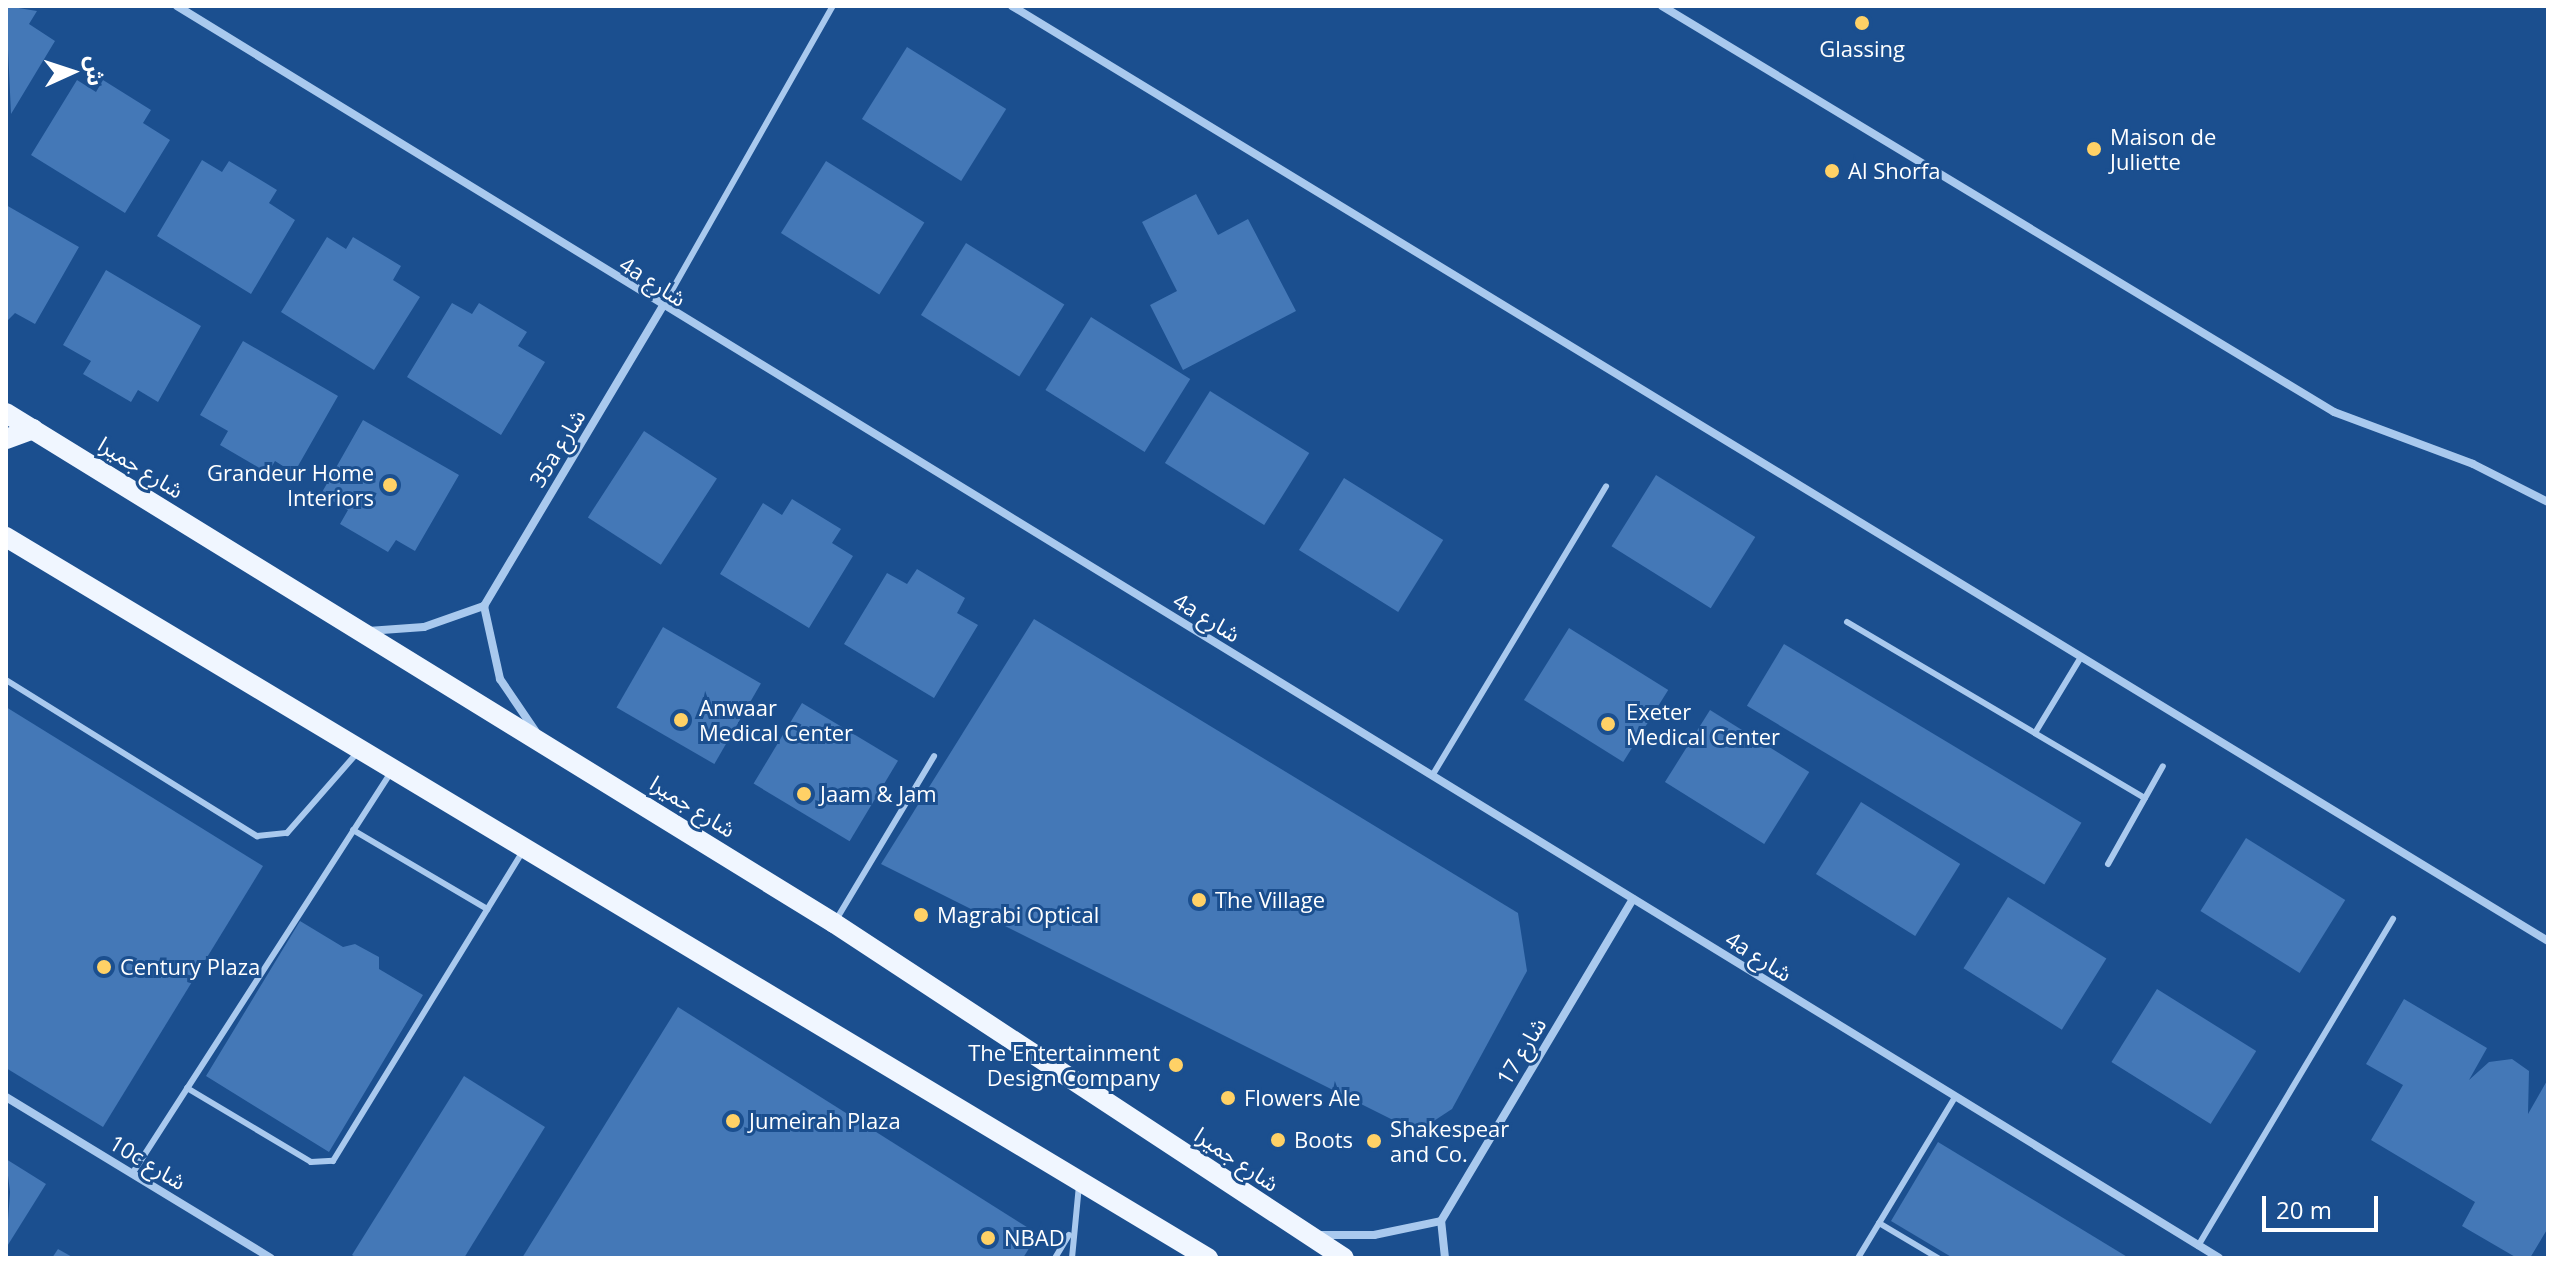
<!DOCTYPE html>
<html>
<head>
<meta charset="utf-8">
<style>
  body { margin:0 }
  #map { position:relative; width:2554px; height:1264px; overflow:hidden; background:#1b4f8f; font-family:"Open Sans","Noto Sans Arabic",sans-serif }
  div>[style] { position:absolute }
  .building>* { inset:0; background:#4478b7; transform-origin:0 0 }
  .lane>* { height:6px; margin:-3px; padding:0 3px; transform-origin:3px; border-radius:3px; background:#a9c9ee }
  .street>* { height:8px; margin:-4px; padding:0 4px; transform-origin:4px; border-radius:4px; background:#a9c9ee }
  .primary>* { height:20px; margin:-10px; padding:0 10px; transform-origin:10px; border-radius:10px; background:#f0f6ff }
  .dots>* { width:22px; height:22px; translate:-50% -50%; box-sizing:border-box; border:4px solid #1b4f8f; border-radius:50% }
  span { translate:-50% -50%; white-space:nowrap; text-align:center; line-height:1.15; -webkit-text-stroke:6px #1b4f8f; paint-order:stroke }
  .poi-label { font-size:22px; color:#fff }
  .left { translate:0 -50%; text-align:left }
  .right { translate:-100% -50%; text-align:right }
  .street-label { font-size:22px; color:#fff }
  .frame { position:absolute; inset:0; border:8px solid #fff; pointer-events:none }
  .north { position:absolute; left:32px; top:32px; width:80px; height:80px; -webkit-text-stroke:6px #1b4f8f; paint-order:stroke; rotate:87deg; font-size:22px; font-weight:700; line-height:32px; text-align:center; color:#fff }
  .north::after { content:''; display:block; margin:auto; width:28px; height:36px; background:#fff; clip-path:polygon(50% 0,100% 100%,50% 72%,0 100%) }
  .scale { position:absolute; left:2262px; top:1196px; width:116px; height:36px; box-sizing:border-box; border:4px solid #fff; border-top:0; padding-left:10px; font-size:24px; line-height:28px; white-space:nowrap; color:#fff; -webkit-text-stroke:6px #1b4f8f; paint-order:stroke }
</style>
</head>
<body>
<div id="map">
  <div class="building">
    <i style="clip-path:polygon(6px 6px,37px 11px,29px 24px,55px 41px,11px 114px)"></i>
    <i style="left:907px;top:47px;width:117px;height:85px;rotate:32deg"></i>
    <i style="clip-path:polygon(77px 80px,96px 92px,103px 80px,151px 110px,143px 123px,170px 140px,125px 213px,31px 155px)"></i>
    <i style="clip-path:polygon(202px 160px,222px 172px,229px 161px,277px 190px,269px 203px,295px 220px,251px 294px,157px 236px)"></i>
    <i style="left:826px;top:161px;width:116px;height:85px;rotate:32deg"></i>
    <i style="clip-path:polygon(1196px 194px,1218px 235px,1248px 219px,1296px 311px,1183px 370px,1150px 305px,1177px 291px,1142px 222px)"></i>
    <i style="clip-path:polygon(6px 205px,79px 247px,35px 324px,15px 313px,6px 322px)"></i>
    <i style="clip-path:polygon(327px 237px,346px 249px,353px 237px,401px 266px,393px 280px,420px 297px,374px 370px,281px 312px)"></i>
    <i style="left:966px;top:243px;width:116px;height:85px;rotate:32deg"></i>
    <i style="clip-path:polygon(106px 270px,201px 326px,158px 402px,138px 390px,131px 402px,83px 374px,91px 361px,63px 345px)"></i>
    <i style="clip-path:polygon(452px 303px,472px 314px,479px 303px,527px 332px,518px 346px,545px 362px,501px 435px,407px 377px)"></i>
    <i style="left:1091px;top:317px;width:117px;height:86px;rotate:32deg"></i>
    <i style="clip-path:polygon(243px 341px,338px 396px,294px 473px,275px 461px,268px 473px,220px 445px,228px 431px,200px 415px)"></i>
    <i style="left:1210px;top:391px;width:117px;height:85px;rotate:32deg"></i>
    <i style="clip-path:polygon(363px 420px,459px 475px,415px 551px,396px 540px,388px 552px,340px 524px,348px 510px,321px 494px)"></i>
    <i style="left:644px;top:431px;width:87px;height:103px;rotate:33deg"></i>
    <i style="left:1656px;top:475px;width:117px;height:84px;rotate:32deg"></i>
    <i style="left:1344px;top:478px;width:117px;height:85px;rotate:32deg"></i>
    <i style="clip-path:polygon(792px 499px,841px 529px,832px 543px,853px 556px,809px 628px,720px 574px,763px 503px,782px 515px)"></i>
    <i style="clip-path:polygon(917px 569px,965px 598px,957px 613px,978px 625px,934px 698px,844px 644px,887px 573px,907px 584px)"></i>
    <i style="clip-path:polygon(1034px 619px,1518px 913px,1527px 971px,1452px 1109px,1417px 1132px,881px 864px)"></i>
    <i style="left:663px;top:627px;width:113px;height:93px;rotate:30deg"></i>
    <i style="left:1569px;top:628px;width:117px;height:85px;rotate:32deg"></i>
    <i style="left:1784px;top:644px;width:347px;height:72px;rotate:31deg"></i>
    <i style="left:802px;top:703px;width:112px;height:94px;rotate:31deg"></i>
    <i style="clip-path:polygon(6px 707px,263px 866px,103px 1127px,6px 1068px)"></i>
    <i style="left:1710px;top:710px;width:117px;height:85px;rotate:32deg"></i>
    <i style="left:1861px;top:802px;width:117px;height:85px;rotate:32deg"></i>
    <i style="left:2246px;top:838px;width:117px;height:86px;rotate:32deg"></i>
    <i style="left:2008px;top:897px;width:116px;height:84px;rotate:32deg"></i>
    <i style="clip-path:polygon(300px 921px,343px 947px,355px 944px,379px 957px,379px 969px,423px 995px,329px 1152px,206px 1076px)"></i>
    <i style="left:2157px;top:989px;width:117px;height:86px;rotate:32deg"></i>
    <i style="clip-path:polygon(2404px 999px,2487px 1048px,2469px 1080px,2489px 1062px,2512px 1059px,2529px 1071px,2528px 1114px,2548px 1079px,2548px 1228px,2530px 1258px,2517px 1258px,2462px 1226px,2475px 1202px,2371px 1140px,2403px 1085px,2366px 1064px)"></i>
    <i style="clip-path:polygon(678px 1007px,1038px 1234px,1023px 1258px,522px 1258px)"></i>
    <i style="clip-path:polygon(464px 1076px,545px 1127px,464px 1258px,357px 1258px,352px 1255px)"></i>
    <i style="clip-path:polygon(1938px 1142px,2129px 1258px,1953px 1258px,1891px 1221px)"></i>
    <i style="clip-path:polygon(6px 1159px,46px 1184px,6px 1248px,10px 1192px)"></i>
    <i style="clip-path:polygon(58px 1249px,74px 1258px,52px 1258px)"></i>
  </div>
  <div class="lane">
    <i style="left:663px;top:306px;width:345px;rotate:-60.5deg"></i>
    <i style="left:1847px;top:622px;width:346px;rotate:30.6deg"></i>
    <i style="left:6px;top:680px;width:296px;rotate:31.9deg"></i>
    <i style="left:257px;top:836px;width:30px;rotate:-6deg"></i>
    <i style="left:287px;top:833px;width:106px;rotate:-48.8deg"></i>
    <i style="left:2035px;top:733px;width:89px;rotate:-58.8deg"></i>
    <i style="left:1432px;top:776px;width:338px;rotate:-59deg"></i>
    <i style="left:353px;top:830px;width:156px;rotate:30.5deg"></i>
    <i style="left:2108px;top:864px;width:112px;rotate:-60.7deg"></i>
    <i style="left:836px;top:920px;width:191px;rotate:-59.1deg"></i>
    <i style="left:187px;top:1088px;width:144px;rotate:30.8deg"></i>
    <i style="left:311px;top:1162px;width:22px;rotate:-3deg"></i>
    <i style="left:333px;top:1161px;width:361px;rotate:-58.5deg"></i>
    <i style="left:132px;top:1174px;width:477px;rotate:-57.2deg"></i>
    <i style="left:1879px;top:1223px;width:69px;rotate:30.7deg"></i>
    <i style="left:2198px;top:1246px;width:381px;rotate:-59.2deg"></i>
    <i style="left:1055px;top:1258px;width:27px;rotate:-59deg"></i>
    <i style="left:1072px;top:1258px;width:73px;rotate:-84.5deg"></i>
    <i style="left:1858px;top:1258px;width:188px;rotate:-58.9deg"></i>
  </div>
  <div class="street">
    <i style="left:177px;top:6px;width:2395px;rotate:31.51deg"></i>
    <i style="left:1012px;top:6px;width:1798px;rotate:31.33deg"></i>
    <i style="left:1662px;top:6px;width:785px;rotate:31.14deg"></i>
    <i style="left:2334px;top:412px;width:148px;rotate:20.5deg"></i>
    <i style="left:2473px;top:464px;width:84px;rotate:26.9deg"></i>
    <i style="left:484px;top:606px;width:348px;rotate:-59.2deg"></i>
    <i style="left:484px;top:606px;width:75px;rotate:77.6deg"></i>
    <i style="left:500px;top:679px;width:64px;rotate:55.8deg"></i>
    <i style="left:368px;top:631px;width:56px;rotate:-4.1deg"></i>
    <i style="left:424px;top:627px;width:64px;rotate:-19.3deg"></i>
    <i style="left:6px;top:1097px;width:310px;rotate:31.3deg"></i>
    <i style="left:1319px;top:1235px;width:55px"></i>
    <i style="left:1374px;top:1235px;width:68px;rotate:-11.8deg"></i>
    <i style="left:1445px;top:1258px;width:37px;rotate:-96deg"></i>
    <i style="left:1441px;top:1221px;width:375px;rotate:-59.2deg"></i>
  </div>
  <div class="primary">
    <i style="left:6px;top:413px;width:972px;rotate:31.63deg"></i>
    <i style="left:834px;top:923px;width:610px;rotate:33.3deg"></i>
    <i style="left:6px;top:439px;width:29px;rotate:-20deg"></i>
    <i style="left:6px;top:537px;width:1402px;rotate:30.96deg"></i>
  </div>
  <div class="dots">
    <i style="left:1862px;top:23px;background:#ffd166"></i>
    <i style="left:2094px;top:149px;background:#ffd166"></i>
    <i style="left:1832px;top:171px;background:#ffd166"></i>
    <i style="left:390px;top:485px;background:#ffd166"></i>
    <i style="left:681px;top:720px;background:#ffd166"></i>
    <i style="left:1608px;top:724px;background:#ffd166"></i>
    <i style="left:804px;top:794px;background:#ffd166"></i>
    <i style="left:1199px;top:900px;background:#ffd166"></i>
    <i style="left:921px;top:915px;background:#ffd166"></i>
    <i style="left:104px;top:967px;background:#ffd166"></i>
    <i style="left:1176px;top:1065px;background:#ffd166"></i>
    <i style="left:1228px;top:1098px;background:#ffd166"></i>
    <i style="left:733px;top:1121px;background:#ffd166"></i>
    <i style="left:1278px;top:1140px;background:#ffd166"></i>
    <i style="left:1374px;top:1141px;background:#ffd166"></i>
    <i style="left:988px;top:1238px;background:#ffd166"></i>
  </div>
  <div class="poi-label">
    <span style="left:1862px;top:49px">Glassing</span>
    <span class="left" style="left:2110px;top:149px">Maison de<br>Juliette</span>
    <span class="left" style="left:1848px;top:171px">Al Shorfa</span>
    <span class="right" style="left:374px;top:485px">Grandeur Home<br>Interiors</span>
    <span class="left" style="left:699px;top:720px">Anwaar<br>Medical Center</span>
    <span class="left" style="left:1626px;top:724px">Exeter<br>Medical Center</span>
    <span class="left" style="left:820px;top:794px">Jaam &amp; Jam</span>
    <span class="left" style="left:1215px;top:900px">The Village</span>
    <span class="left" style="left:937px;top:915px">Magrabi Optical</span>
    <span class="left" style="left:120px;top:967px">Century Plaza</span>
    <span class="right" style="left:1160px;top:1065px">The Entertainment<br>Design Company</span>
    <span class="left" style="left:1244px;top:1098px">Flowers Ale</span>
    <span class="left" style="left:749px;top:1121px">Jumeirah Plaza</span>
    <span class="left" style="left:1390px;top:1141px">Shakespear<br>and Co.</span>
    <span class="left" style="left:1294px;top:1140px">Boots</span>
    <span class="left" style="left:1004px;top:1238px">NBAD</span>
  </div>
  <div class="street-label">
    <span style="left:653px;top:281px;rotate:32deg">4a شارع</span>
    <span style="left:557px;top:448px;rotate:-59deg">35a شارع</span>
    <span style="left:141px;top:467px;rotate:32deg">شارع جميرا</span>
    <span style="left:1207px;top:617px;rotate:31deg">4a شارع</span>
    <span style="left:693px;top:806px;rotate:32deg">شارع جميرا</span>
    <span style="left:1759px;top:956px;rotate:32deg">4a شارع</span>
    <span style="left:1521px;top:1051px;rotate:-59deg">شارع 17</span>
    <span style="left:1237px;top:1159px;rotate:34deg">شارع جميرا</span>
    <span style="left:148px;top:1162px;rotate:31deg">10c شارع</span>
  </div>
  <div class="frame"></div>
  <div class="north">ش</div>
  <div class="scale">20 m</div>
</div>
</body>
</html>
